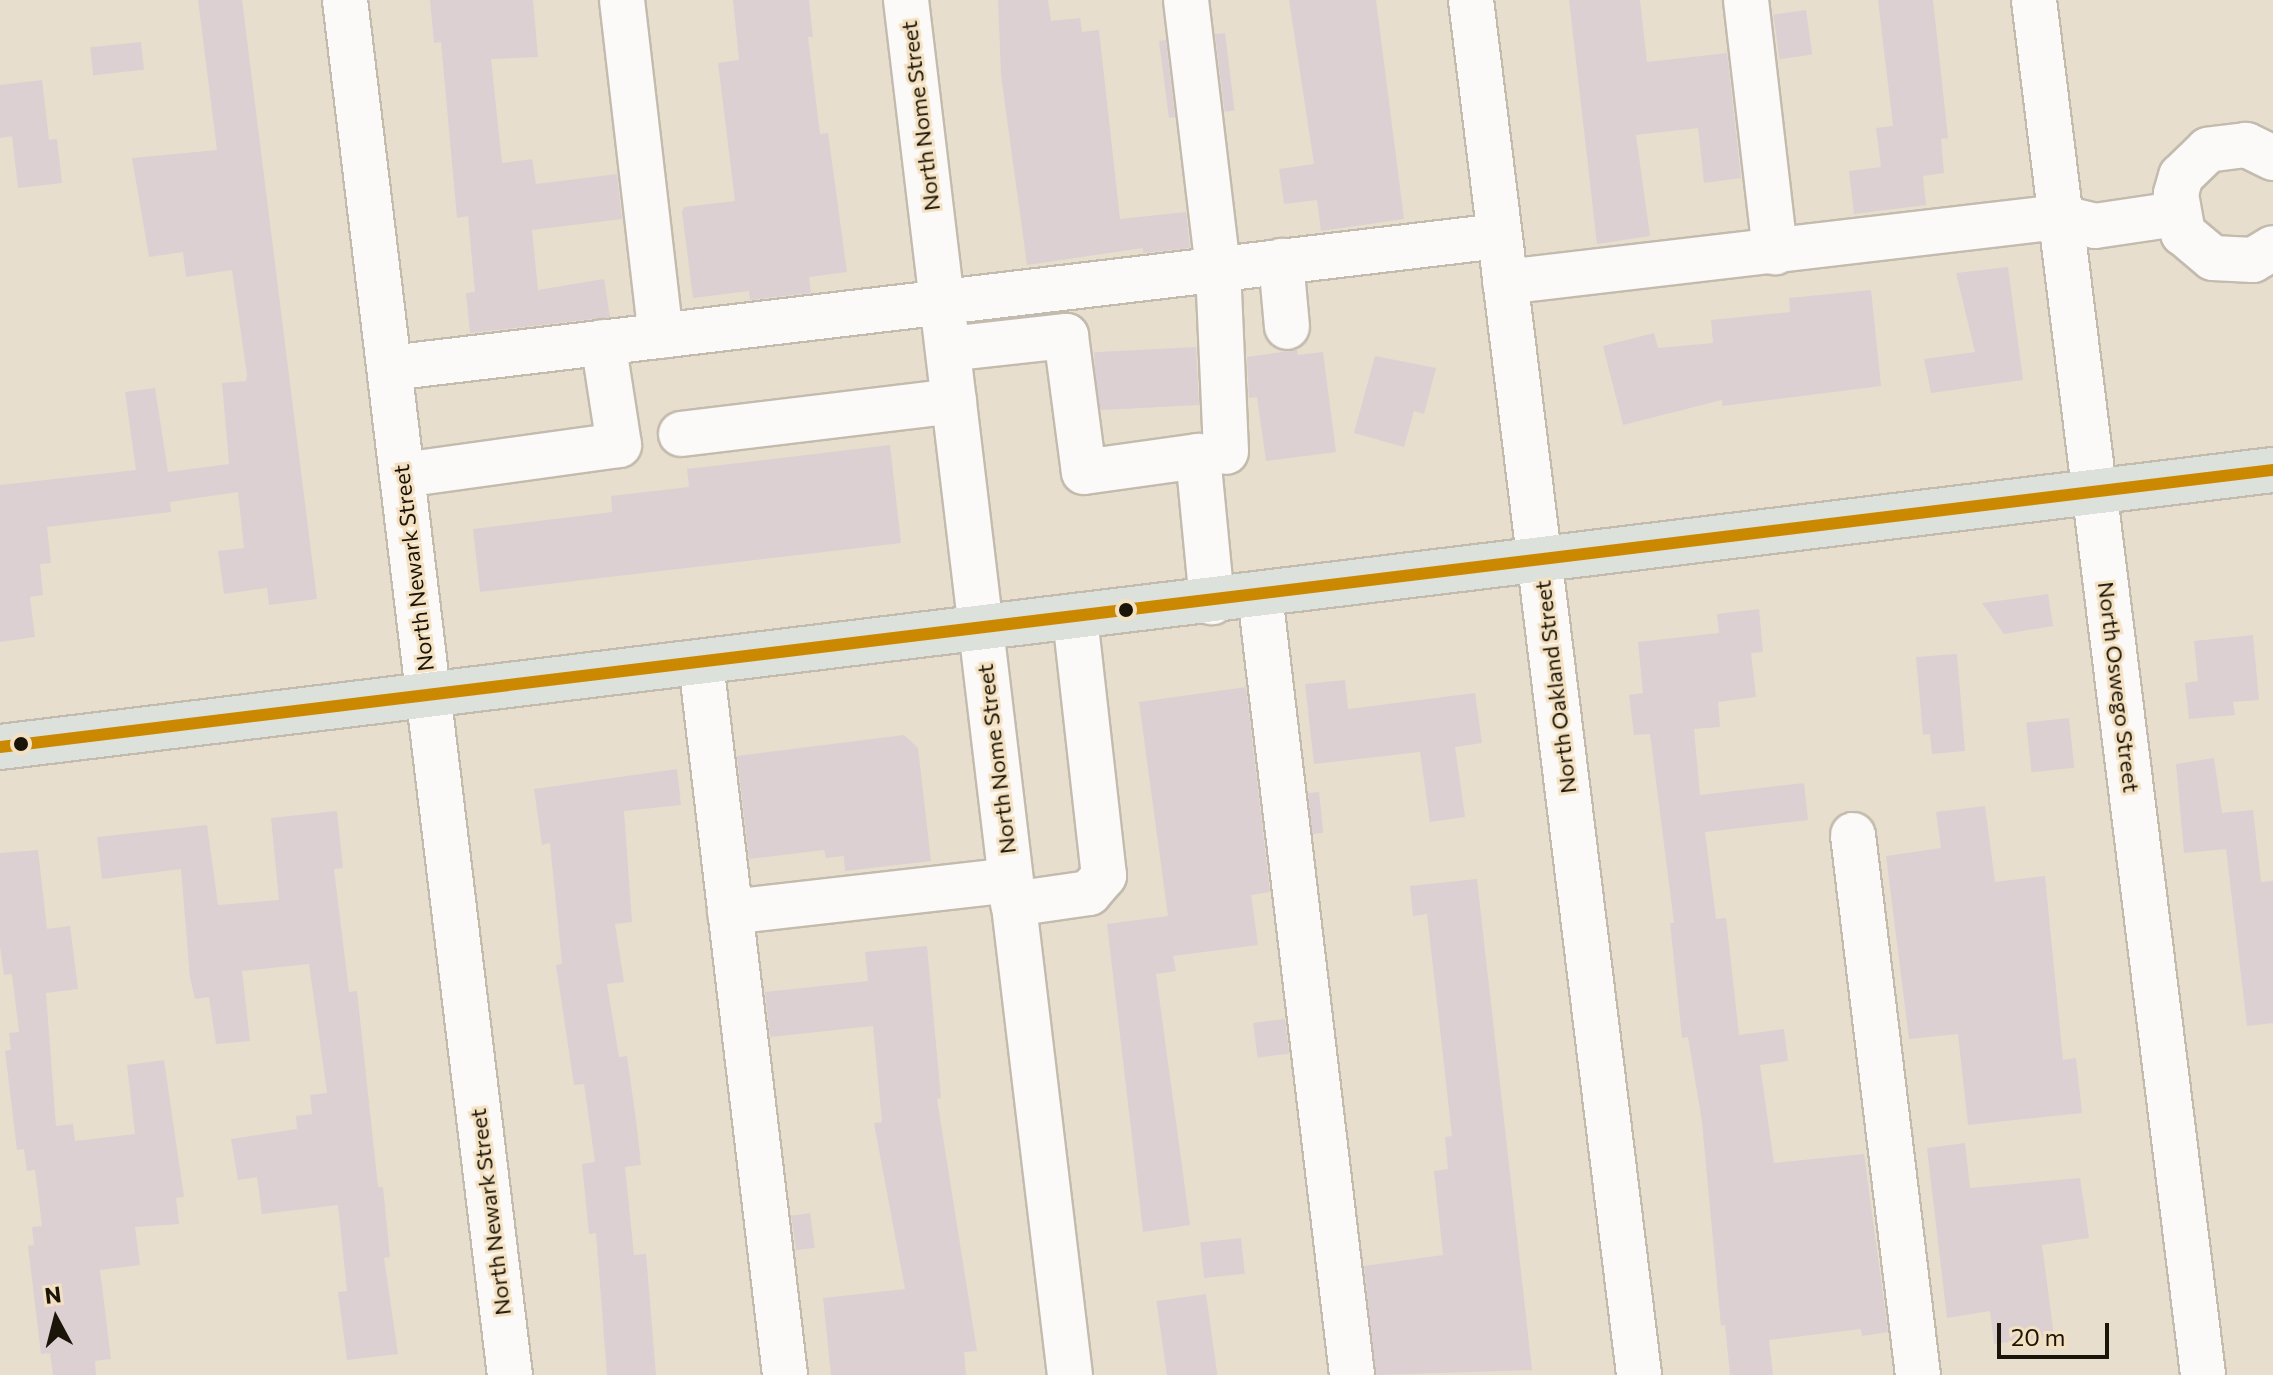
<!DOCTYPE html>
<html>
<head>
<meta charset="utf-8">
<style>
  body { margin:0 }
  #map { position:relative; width:2273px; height:1375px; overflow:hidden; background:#e8decd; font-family:Commissioner,sans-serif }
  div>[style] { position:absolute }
  .building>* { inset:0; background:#dcd0d3; transform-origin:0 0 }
  .roads { filter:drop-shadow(2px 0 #c3bbae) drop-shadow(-2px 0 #c3bbae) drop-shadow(0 2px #c3bbae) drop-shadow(0 -2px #c3bbae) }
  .minor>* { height:44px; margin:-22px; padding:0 22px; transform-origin:22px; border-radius:22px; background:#fcfaf8 }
  .major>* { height:44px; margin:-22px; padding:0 22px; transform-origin:22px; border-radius:22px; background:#dde1dc }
  .bus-1>* { height:12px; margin:-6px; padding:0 6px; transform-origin:6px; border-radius:6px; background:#cb8902 }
  .dots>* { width:22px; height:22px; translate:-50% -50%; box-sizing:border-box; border:4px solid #f4e1c1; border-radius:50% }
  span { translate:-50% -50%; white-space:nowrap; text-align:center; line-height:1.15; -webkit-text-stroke:6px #f4e1c1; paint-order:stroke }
  .street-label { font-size:22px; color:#1b1509 }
  .north { position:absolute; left:16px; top:1279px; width:80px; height:80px; -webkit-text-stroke:6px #f4e1c1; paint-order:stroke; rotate:353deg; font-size:22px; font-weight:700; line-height:32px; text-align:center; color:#1b1509 }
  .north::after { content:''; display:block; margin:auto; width:28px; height:36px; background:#1b1509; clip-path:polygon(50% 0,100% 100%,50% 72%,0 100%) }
  .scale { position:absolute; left:1997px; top:1323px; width:112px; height:36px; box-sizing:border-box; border:4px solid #1b1509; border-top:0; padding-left:10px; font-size:24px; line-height:28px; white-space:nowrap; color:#1b1509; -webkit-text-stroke:6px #f4e1c1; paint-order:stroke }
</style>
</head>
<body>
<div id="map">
  <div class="building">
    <i style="clip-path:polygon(198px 0,242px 0,317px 599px,269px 605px,267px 588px,224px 594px,218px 551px,244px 548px,238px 492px,170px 502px,171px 512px,47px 527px,51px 563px,40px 564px,43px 595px,30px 597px,35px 637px,0 642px,0 485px,136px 470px,125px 392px,155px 388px,168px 472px,229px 464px,222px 383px,246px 381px,247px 375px,232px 270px,186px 277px,183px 252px,149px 257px,132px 158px,217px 150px)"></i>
    <i style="clip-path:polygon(430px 0,533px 0,538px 57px,491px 59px,502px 163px,532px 159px,536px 184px,617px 174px,622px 219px,532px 230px,538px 290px,604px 279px,610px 317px,470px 333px,466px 293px,475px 292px,468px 216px,457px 218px,441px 42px,434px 43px)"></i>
    <i style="clip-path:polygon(733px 0,809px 0,813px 37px,808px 37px,820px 134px,828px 133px,847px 272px,809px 277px,811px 293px,750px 300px,749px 291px,693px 298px,682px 212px,684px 207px,735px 201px,718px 63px,739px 60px)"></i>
    <i style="clip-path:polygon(998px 0,1048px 0,1051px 21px,1080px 18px,1082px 32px,1099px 30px,1120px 219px,1186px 212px,1190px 248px,1143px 253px,1143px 248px,1027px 265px,1001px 75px)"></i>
    <i style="clip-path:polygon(1289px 0,1376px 0,1404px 219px,1321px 231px,1317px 200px,1284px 204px,1279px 169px,1314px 164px)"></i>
    <i style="clip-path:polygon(1569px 0,1640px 0,1647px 62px,1727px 53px,1741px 178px,1704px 183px,1698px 128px,1636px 135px,1650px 236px,1597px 244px)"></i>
    <i style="clip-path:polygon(1878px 0,1933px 0,1948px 138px,1941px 139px,1944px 173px,1923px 176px,1926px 205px,1854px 214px,1849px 171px,1881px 167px,1876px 128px,1893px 126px)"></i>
    <i style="left:1806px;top:10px;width:45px;height:33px;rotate:82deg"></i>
    <i style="left:1225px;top:33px;width:78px;height:10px;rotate:83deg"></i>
    <i style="clip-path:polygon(1166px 40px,1175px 117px,1169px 118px,1159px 41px)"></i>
    <i style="left:141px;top:42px;width:28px;height:51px;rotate:84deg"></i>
    <i style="clip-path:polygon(42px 80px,49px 140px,57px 139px,62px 183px,18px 188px,12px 136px,0 138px,0 85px)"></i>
    <i style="clip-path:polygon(2008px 267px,2023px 380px,1931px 393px,1924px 359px,1975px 352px,1956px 273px)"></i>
    <i style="clip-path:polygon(1871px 290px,1881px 386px,1722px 406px,1722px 400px,1623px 425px,1603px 346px,1654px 333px,1658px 348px,1713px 343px,1711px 320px,1790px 312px,1789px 298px)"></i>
    <i style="left:1196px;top:347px;width:58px;height:102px;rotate:87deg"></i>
    <i style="clip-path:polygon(1297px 350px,1298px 355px,1323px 352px,1336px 452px,1266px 461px,1257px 397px,1249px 398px,1247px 357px)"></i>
    <i style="clip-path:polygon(1375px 356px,1436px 368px,1424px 414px,1414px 411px,1404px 447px,1354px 433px)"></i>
    <i style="clip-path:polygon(890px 445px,901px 543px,480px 592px,473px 529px,612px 512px,611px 496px,689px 487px,687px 469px)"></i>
    <i style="clip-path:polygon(2048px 594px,2053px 626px,2004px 634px,1982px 603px)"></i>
    <i style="clip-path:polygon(1759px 609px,1763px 652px,1751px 653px,1756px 697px,1718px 702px,1720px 727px,1694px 729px,1700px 795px,1804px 783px,1808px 820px,1705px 832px,1716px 919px,1726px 918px,1739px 1035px,1784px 1029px,1788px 1061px,1760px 1065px,1774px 1163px,1864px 1154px,1888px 1332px,1862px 1336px,1861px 1329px,1769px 1340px,1773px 1375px,1730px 1375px,1725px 1325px,1721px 1326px,1702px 1122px,1688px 1037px,1682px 1038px,1670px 923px,1674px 923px,1650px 734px,1634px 735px,1629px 695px,1643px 693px,1638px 642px,1719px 633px,1717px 614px)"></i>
    <i style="clip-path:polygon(2253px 635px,2259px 700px,2233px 702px,2235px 715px,2189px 719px,2185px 683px,2198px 681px,2194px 641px)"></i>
    <i style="clip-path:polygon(1957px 654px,1965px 751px,1932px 754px,1930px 734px,1923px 735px,1916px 657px)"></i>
    <i style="clip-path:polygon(1345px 680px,1348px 709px,1475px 693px,1482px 743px,1455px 747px,1465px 817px,1430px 822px,1420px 752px,1314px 764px,1305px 684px)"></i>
    <i style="clip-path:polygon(1246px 687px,1270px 892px,1251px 895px,1258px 945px,1173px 956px,1176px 971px,1156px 974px,1190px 1225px,1143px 1232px,1107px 924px,1168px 916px,1139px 702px)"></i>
    <i style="left:2069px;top:718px;width:50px;height:43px;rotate:84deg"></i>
    <i style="clip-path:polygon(904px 735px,918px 748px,931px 861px,845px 871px,844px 856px,826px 858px,824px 850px,749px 859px,737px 756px)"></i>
    <i style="clip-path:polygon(2214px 758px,2222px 813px,2253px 810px,2261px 882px,2273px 881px,2273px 1023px,2247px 1026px,2226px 849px,2184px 853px,2176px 764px)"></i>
    <i style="clip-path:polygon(677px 769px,681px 805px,624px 811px,632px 922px,615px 924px,624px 982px,607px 984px,619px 1057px,627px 1056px,636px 1120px,641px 1165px,625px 1167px,634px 1255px,646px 1254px,656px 1375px,607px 1375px,596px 1233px,589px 1234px,582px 1164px,595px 1162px,584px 1084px,574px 1085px,556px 965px,562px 964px,550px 843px,542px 845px,534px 789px)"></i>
    <i style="left:1319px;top:792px;width:41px;height:11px;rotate:84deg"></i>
    <i style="clip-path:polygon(1985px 806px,1995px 882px,2045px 876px,2063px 1060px,2076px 1058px,2082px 1113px,1968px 1125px,1958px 1034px,1909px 1039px,1886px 856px,1941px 848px,1936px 812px)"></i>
    <i style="clip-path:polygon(337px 811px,343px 868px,334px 869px,349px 992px,357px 991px,378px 1187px,383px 1187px,390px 1257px,384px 1258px,398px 1354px,347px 1360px,338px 1292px,347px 1291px,338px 1205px,262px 1214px,257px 1177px,238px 1180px,231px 1139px,297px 1129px,296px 1116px,312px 1114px,310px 1095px,327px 1093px,309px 964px,242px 971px,250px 1041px,216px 1044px,209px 997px,195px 999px,190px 978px,181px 869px,102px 879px,97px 837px,207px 825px,218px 905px,279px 900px,271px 818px)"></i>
    <i style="clip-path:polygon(38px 850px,47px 929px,70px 926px,78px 989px,46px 993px,56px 1126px,73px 1124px,75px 1141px,135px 1134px,127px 1065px,164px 1060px,184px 1197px,176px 1198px,179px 1224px,135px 1227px,140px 1265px,100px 1270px,111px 1359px,95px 1361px,96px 1375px,53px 1375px,50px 1353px,41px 1354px,28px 1246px,34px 1245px,32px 1227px,42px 1226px,35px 1170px,27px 1171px,24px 1149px,17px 1150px,5px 1051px,11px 1050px,9px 1033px,19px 1032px,12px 974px,4px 975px,0 946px,0 853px)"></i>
    <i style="clip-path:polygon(1477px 879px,1532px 1370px,1376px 1375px,1364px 1266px,1443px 1255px,1434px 1171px,1448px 1169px,1445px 1137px,1452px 1136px,1427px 914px,1413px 916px,1410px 886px)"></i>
    <i style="clip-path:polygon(927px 946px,941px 1098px,937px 1099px,977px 1351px,964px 1352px,966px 1375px,831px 1375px,823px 1298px,905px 1289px,874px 1123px,882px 1122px,873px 1026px,770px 1037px,765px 992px,868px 981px,865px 952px)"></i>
    <i style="left:1285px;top:1019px;width:35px;height:32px;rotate:83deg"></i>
    <i style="clip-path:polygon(1965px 1143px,1970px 1188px,2080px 1178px,2089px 1238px,2042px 1245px,2054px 1336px,1994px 1344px,1990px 1311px,1947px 1318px,1927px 1148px)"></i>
    <i style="left:810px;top:1213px;width:35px;height:19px;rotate:82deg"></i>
    <i style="left:1241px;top:1238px;width:36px;height:41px;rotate:84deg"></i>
    <i style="left:1206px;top:1294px;width:82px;height:50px;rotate:82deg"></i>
  </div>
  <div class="roads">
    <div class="minor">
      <i style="left:345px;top:0;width:1385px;rotate:83.16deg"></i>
      <i style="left:622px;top:0;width:338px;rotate:83.4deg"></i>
      <i style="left:906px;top:0;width:1385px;rotate:83.2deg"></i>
      <i style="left:1186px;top:0;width:270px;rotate:83.2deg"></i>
      <i style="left:1218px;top:268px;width:184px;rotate:87.5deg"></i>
      <i style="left:1471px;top:0;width:1385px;rotate:83.03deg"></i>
      <i style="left:1746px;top:0;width:254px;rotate:83.4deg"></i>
      <i style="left:2034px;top:0;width:1385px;rotate:82.99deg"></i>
      <i style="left:2273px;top:158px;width:30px;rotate:-154deg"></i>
      <i style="left:2246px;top:145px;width:38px;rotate:173deg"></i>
      <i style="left:2208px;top:150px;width:37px;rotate:136deg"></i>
      <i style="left:2181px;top:176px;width:19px;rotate:106deg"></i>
      <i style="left:2176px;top:194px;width:40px;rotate:80deg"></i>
      <i style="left:2183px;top:233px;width:39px;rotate:40deg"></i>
      <i style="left:2213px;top:258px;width:40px;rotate:2.9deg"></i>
      <i style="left:2253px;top:260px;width:23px;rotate:-31deg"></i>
      <i style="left:1281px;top:261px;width:66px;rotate:84.8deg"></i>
      <i style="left:1505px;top:282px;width:558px;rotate:-6.69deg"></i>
      <i style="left:2059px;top:217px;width:37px;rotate:14deg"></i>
      <i style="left:2095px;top:226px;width:82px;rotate:-8.4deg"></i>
      <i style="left:948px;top:349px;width:119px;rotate:-6.3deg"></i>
      <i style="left:1066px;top:336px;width:137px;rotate:82.5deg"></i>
      <i style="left:1084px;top:472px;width:115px;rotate:-8deg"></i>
      <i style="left:1198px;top:456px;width:147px;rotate:84.5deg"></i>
      <i style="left:390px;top:368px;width:1117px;rotate:-6.79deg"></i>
      <i style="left:681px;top:434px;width:275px;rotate:-6.9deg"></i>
      <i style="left:403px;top:475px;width:218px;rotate:-7.9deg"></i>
      <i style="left:619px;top:445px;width:104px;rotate:-98.8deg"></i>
      <i style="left:1260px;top:595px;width:785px;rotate:83.27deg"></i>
      <i style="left:701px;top:663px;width:717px;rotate:83.27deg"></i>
      <i style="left:1853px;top:835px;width:544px;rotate:83.14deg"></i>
      <i style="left:1013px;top:904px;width:77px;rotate:-8.2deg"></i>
      <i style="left:1089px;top:893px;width:23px;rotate:-49deg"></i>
      <i style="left:1104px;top:876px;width:259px;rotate:-96.4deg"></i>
      <i style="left:730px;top:912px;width:282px;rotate:-6.5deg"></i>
    </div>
    <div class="major">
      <i style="left:0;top:747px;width:2290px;rotate:-6.95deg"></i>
    </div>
  </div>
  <div class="bus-1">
    <i style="left:0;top:747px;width:2290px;rotate:-6.95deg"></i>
  </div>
  <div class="dots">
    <i style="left:1126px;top:610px;background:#1b1509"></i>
    <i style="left:21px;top:744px;background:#1b1509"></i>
  </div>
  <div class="street-label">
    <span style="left:920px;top:116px;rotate:-97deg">North Nome Street</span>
    <span style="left:413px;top:568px;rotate:-97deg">North Newark Street</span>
    <span style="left:1555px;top:687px;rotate:-97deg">North Oakland Street</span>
    <span style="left:2119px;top:687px;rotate:83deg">North Oswego Street</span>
    <span style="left:996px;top:759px;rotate:-97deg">North Nome Street</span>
    <span style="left:490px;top:1212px;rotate:-97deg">North Newark Street</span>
  </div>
  <div class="north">N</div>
  <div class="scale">20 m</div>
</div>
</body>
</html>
